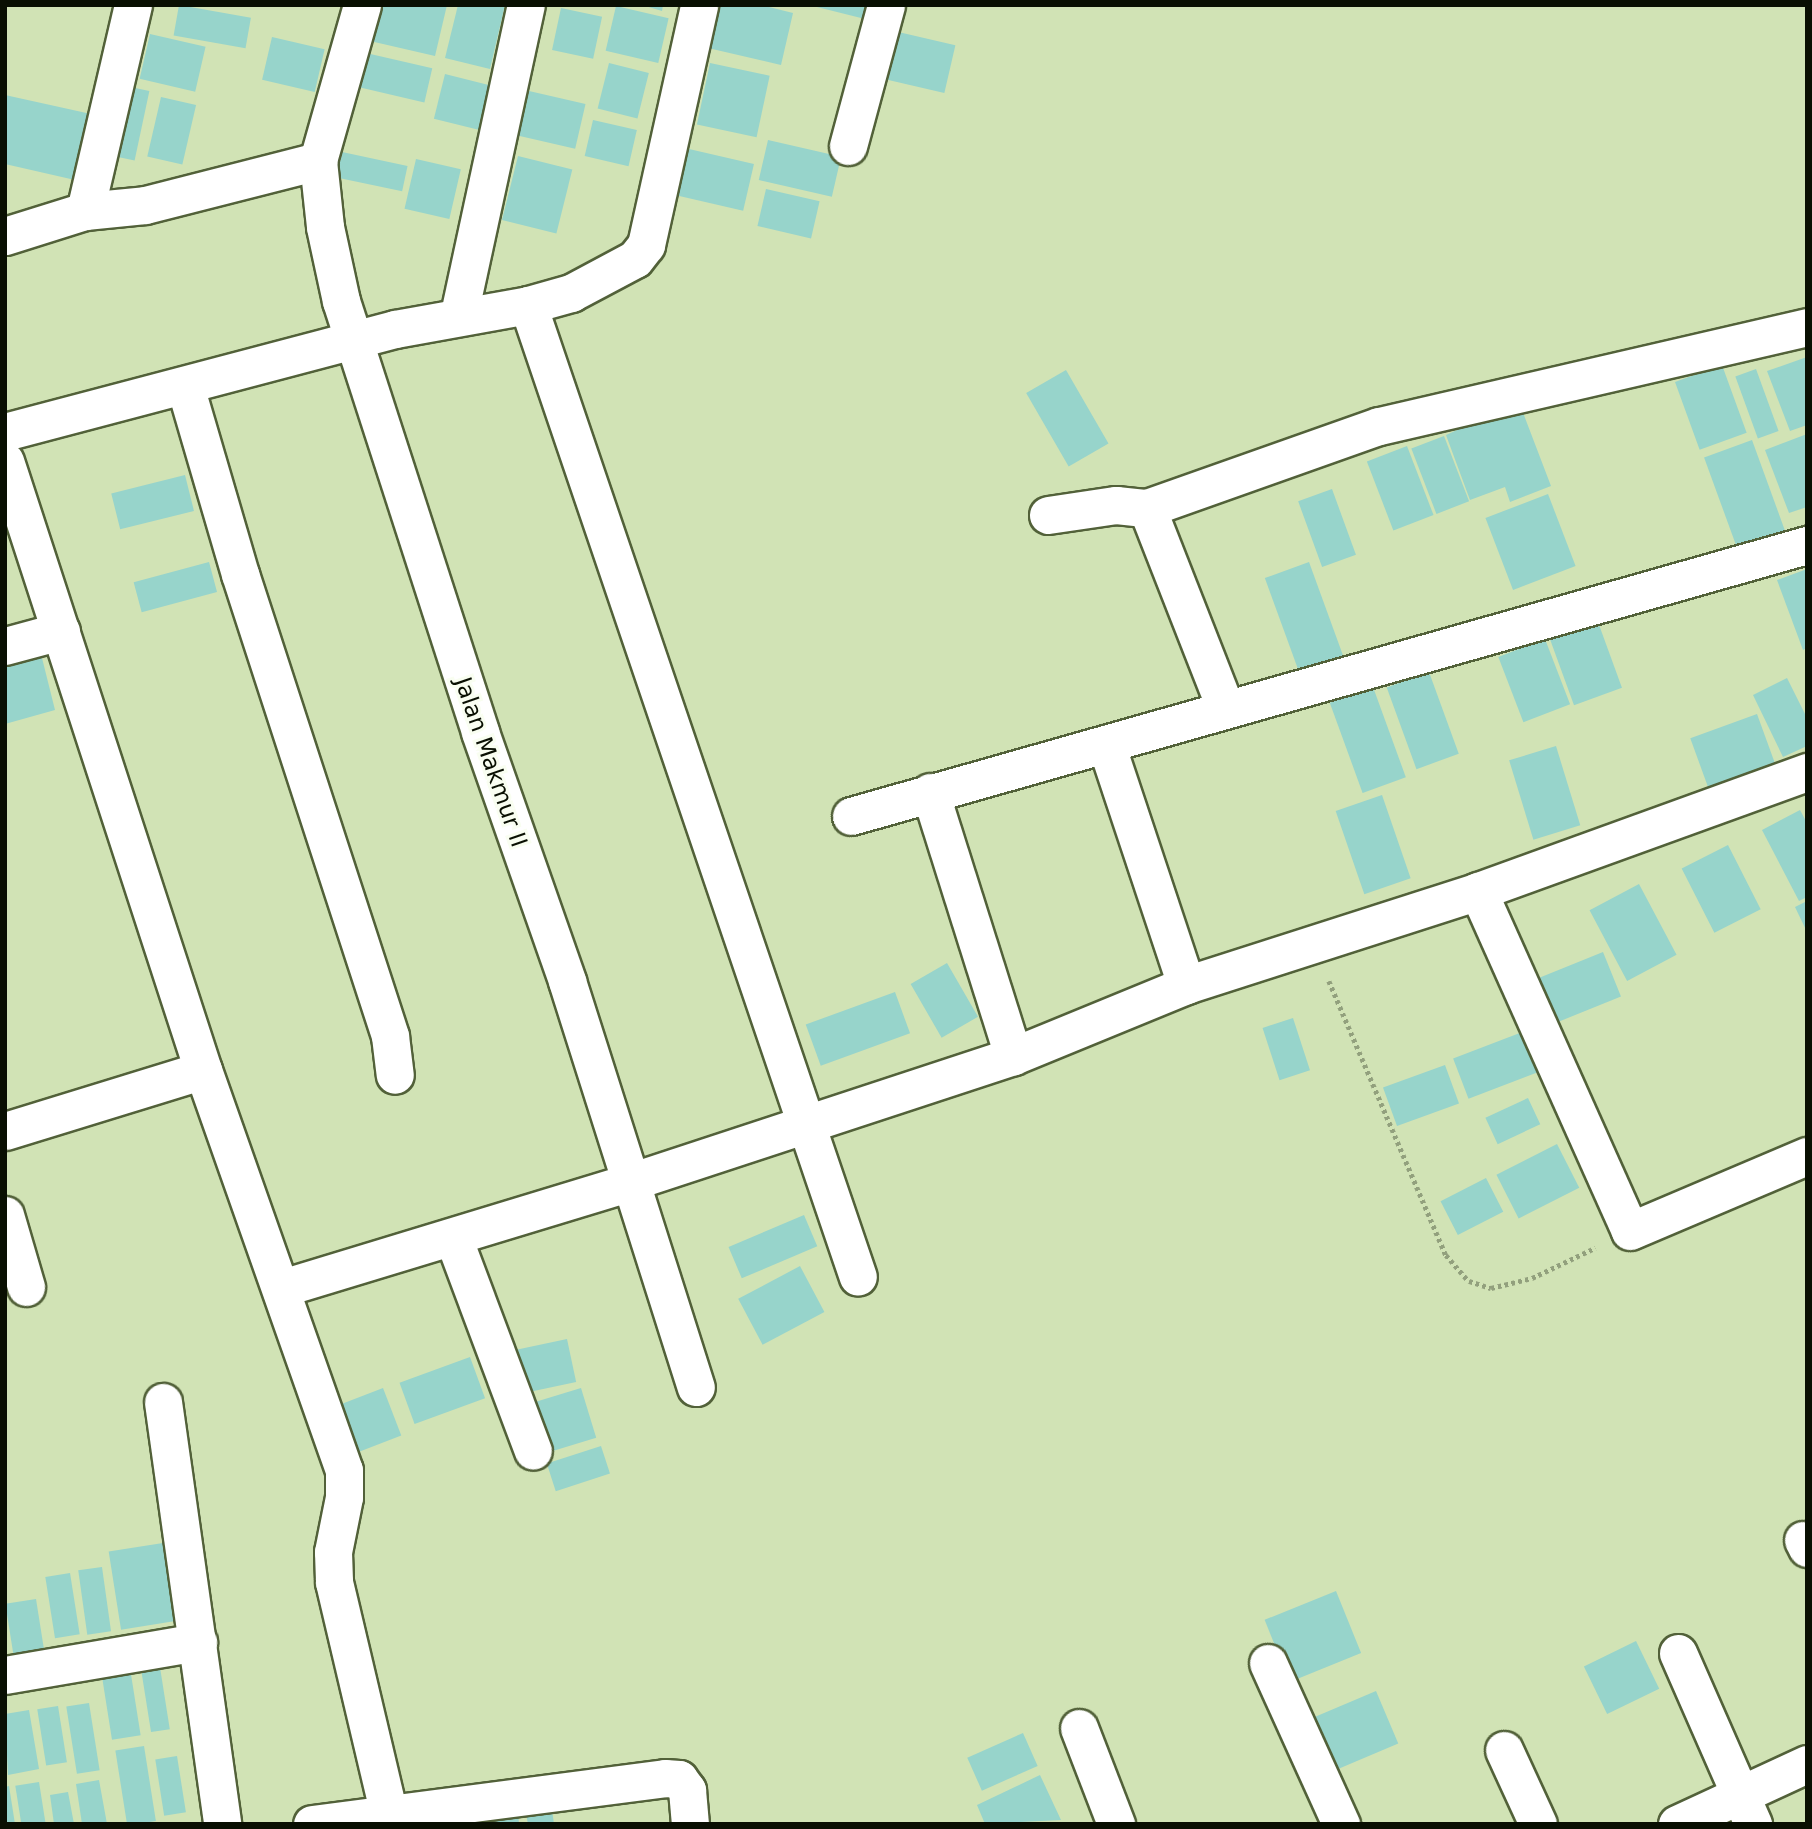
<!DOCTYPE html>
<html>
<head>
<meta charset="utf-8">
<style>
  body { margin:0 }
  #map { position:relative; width:1812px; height:1829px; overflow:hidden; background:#d1e3b5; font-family:"DejaVu Sans",sans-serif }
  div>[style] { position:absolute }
  .building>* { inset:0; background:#97d4cb; transform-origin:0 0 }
  .path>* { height:4.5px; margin-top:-2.25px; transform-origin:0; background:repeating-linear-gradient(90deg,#92a07d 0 3.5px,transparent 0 7px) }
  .roads { filter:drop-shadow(2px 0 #526139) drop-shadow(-2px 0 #526139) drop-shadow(0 2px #526139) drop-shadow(0 -2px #526139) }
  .minor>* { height:37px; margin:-18.5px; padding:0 18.5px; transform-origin:18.5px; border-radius:18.5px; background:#fff }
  span { translate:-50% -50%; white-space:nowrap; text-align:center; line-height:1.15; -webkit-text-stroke:6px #f9fef1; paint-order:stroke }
  .street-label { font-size:23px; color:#090f02 }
  .frame { position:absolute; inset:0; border:7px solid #090f02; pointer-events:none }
</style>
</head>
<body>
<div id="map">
  <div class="building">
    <i style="left:179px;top:5px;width:73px;height:31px;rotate:10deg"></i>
    <i style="clip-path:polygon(379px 5px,447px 5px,435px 56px,370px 41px)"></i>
    <i style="clip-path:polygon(458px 5px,505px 5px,490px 69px,445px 58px)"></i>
    <i style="clip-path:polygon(642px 5px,663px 5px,662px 11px)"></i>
    <i style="clip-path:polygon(704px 5px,761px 5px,793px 13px,781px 65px,695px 45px)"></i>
    <i style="clip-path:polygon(809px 5px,877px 5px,873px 21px)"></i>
    <i style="left:616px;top:6px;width:54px;height:46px;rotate:13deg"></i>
    <i style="left:561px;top:8px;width:42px;height:43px;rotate:12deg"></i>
    <i style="left:894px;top:31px;width:63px;height:49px;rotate:13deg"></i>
    <i style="left:150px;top:34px;width:57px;height:46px;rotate:13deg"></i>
    <i style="left:272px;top:37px;width:54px;height:44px;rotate:13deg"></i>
    <i style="left:366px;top:53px;width:68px;height:35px;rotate:13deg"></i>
    <i style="left:609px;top:63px;width:41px;height:47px;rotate:14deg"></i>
    <i style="left:710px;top:63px;width:61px;height:63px;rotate:12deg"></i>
    <i style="left:445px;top:74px;width:46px;height:46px;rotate:14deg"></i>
    <i style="left:121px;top:85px;width:29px;height:71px;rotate:12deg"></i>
    <i style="left:529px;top:91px;width:58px;height:46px;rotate:13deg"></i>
    <i style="clip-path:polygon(5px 95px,91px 114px,75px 180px,5px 164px)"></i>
    <i style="left:161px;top:97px;width:36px;height:61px;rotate:13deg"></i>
    <i style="left:593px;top:120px;width:45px;height:37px;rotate:13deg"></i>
    <i style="left:768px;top:140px;width:75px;height:41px;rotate:13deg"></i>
    <i style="left:676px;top:146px;width:80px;height:48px;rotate:13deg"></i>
    <i style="left:342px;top:152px;width:67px;height:26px;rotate:12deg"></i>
    <i style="left:518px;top:156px;width:56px;height:66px;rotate:14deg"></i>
    <i style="left:416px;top:159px;width:46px;height:51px;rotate:13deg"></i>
    <i style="left:766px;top:189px;width:55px;height:38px;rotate:13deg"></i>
    <i style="clip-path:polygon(1807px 357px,1807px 425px,1790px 431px,1767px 371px)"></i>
    <i style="left:1722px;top:365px;width:72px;height:50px;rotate:70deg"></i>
    <i style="left:1756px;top:369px;width:66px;height:22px;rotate:70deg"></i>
    <i style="left:1066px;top:370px;width:85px;height:46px;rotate:60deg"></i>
    <i style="clip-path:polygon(1519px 402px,1551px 486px,1510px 502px,1505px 487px,1470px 500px,1446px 435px)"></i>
    <i style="clip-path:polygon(1807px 434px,1807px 507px,1789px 513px,1765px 450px)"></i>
    <i style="left:1444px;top:436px;width:70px;height:35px;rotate:69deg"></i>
    <i style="left:1752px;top:440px;width:97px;height:51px;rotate:70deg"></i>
    <i style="left:1407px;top:446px;width:74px;height:43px;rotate:69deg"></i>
    <i style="left:185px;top:475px;width:37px;height:76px;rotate:76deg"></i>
    <i style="left:1332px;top:489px;width:70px;height:36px;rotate:70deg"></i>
    <i style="left:1548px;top:494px;width:77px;height:67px;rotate:69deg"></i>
    <i style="left:209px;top:562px;width:31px;height:78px;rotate:75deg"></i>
    <i style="left:1309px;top:562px;width:108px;height:47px;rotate:70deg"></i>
    <i style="clip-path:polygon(1807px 569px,1807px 648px,1803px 650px,1777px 580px)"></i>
    <i style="left:1598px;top:622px;width:70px;height:51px;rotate:70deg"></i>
    <i style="left:1545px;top:639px;width:70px;height:50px;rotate:69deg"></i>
    <i style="clip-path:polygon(41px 654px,55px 710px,5px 724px,5px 664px)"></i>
    <i style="left:1429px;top:672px;width:87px;height:45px;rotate:70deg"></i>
    <i style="clip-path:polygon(1787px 678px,1807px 718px,1807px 746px,1783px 757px,1753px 695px)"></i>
    <i style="left:1373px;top:687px;width:96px;height:46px;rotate:70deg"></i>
    <i style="left:1757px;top:714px;width:54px;height:71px;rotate:70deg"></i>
    <i style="left:1556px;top:746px;width:83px;height:49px;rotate:73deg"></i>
    <i style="left:1382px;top:795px;width:88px;height:49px;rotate:71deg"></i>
    <i style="clip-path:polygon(1800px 810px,1807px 823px,1807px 897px,1799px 901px,1762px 830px)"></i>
    <i style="left:1728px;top:845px;width:72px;height:52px;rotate:63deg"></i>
    <i style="left:1639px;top:884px;width:80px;height:56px;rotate:62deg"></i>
    <i style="clip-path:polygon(1807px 901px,1807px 932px,1795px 907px)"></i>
    <i style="left:1603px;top:952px;width:48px;height:70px;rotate:68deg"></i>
    <i style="left:947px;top:963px;width:62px;height:42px;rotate:60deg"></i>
    <i style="left:895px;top:992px;width:44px;height:95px;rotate:70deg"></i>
    <i style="left:1293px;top:1018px;width:55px;height:32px;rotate:72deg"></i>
    <i style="left:1525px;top:1031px;width:43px;height:77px;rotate:69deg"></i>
    <i style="left:1445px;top:1065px;width:41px;height:66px;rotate:70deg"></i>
    <i style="left:1528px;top:1098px;width:29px;height:47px;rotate:65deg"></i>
    <i style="left:1557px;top:1144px;width:49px;height:68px;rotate:63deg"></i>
    <i style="left:1486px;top:1178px;width:38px;height:51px;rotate:63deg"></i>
    <i style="left:804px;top:1215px;width:34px;height:82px;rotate:67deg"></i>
    <i style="left:800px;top:1266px;width:52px;height:70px;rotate:62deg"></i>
    <i style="left:567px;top:1339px;width:44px;height:59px;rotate:78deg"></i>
    <i style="left:470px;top:1357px;width:44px;height:75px;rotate:70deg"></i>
    <i style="left:383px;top:1388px;width:51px;height:50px;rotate:69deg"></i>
    <i style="left:581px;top:1388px;width:52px;height:54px;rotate:73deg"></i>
    <i style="left:601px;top:1446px;width:29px;height:57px;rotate:72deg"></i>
    <i style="left:163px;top:1543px;width:79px;height:55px;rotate:81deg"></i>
    <i style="left:102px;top:1567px;width:65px;height:24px;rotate:82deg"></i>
    <i style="left:70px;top:1573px;width:62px;height:25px;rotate:81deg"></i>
    <i style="left:1336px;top:1591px;width:67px;height:77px;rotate:68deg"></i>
    <i style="left:36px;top:1599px;width:58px;height:31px;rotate:81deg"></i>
    <i style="left:1636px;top:1641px;width:53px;height:58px;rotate:64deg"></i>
    <i style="left:159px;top:1661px;width:69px;height:19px;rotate:81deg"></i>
    <i style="left:130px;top:1668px;width:68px;height:29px;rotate:81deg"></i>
    <i style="left:1376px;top:1691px;width:57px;height:75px;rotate:67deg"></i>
    <i style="left:89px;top:1703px;width:68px;height:23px;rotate:81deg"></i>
    <i style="left:58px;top:1706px;width:57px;height:21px;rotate:81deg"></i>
    <i style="clip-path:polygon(29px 1710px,39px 1769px,8px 1775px,5px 1714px)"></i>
    <i style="left:1023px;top:1733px;width:36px;height:61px;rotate:66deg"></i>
    <i style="left:144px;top:1746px;width:76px;height:29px;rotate:81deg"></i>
    <i style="left:177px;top:1756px;width:57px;height:22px;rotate:81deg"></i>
    <i style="clip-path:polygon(1040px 1775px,1061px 1820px,985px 1824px,977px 1805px)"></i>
    <i style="clip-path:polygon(99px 1780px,107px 1824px,82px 1824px,76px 1784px)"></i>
    <i style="left:39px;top:1782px;width:43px;height:24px;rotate:81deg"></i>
    <i style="clip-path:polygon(9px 1786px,15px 1824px,5px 1824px,5px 1787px)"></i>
    <i style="clip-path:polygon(68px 1792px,74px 1824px,54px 1824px,50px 1795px)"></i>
    <i style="clip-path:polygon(552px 1810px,554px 1824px,528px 1824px,526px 1814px)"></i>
    <i style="clip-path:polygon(518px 1812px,519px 1824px,468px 1824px,468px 1820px)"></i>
  </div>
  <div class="path">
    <i style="left:1329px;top:981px;width:298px;rotate:66.9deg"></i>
    <i style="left:1446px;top:1255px;width:35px;rotate:49deg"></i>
    <i style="left:1469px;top:1281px;width:23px;rotate:18deg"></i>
    <i style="left:1491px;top:1288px;width:42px;rotate:-13.7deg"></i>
    <i style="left:1532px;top:1278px;width:70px;rotate:-25.5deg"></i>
  </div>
  <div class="roads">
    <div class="minor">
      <i style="left:362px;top:5px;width:162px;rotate:105.8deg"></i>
      <i style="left:318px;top:161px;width:66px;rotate:83.9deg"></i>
      <i style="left:325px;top:227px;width:76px;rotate:77.8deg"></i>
      <i style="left:341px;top:301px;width:453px;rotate:72.1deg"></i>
      <i style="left:480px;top:732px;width:264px;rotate:70.7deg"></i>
      <i style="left:567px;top:981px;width:426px;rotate:72.4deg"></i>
      <i style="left:848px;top:146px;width:146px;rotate:-74.9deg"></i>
      <i style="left:85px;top:211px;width:212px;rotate:-76.9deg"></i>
      <i style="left:5px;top:236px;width:84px;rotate:-17.4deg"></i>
      <i style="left:85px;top:211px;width:60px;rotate:-5.7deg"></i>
      <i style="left:145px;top:205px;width:179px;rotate:-14.3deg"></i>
      <i style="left:528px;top:305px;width:1026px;rotate:71.25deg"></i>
      <i style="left:459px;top:314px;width:316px;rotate:-77.8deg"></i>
      <i style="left:185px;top:386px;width:196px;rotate:73.7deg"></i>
      <i style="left:240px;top:574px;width:486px;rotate:72deg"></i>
      <i style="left:390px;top:1036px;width:39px;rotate:83deg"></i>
      <i style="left:5px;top:432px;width:403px;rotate:-14.8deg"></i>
      <i style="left:395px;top:329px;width:135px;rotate:-10.2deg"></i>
      <i style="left:528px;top:305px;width:45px;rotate:-15.6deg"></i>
      <i style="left:571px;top:293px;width:72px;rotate:-28deg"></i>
      <i style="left:635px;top:259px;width:18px;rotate:-52deg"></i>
      <i style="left:646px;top:245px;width:246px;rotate:-77.5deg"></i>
      <i style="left:5px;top:461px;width:640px;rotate:71.99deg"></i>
      <i style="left:203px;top:1070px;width:424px;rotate:70.6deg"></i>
      <i style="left:344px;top:1470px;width:27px;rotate:90deg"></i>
      <i style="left:344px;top:1497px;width:56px;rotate:101.3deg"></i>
      <i style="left:333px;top:1552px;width:30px;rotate:88deg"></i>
      <i style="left:334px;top:1582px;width:249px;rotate:76.7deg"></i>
      <i style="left:1147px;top:508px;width:246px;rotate:-19.5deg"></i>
      <i style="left:1379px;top:426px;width:439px;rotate:-13deg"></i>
      <i style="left:1048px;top:515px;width:69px;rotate:-8.4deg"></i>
      <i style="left:1116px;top:505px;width:31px;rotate:6deg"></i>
      <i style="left:1147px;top:508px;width:214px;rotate:68.6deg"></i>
      <i style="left:5px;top:646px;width:58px;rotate:-15deg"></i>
      <i style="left:1106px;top:744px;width:254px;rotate:71.6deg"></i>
      <i style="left:930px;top:792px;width:277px;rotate:72.5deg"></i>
      <i style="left:851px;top:816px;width:994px;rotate:-15.83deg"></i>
      <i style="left:1478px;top:891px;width:372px;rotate:65.9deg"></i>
      <i style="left:1630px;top:1231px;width:192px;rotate:-23deg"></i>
      <i style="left:5px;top:1131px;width:207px;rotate:-17.1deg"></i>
      <i style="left:5px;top:1215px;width:75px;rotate:73.7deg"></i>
      <i style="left:453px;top:1237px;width:228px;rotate:69.5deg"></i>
      <i style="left:282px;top:1288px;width:364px;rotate:-16.9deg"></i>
      <i style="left:630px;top:1182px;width:403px;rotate:-18.2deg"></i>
      <i style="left:1013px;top:1056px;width:187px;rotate:-22.3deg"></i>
      <i style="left:1186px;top:985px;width:307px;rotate:-17.8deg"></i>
      <i style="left:1478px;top:891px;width:350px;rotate:-19.9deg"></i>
      <i style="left:163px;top:1402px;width:426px;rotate:82deg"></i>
      <i style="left:1803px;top:1540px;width:9px;rotate:63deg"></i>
      <i style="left:1678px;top:1653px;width:187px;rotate:66.3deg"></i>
      <i style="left:1268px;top:1663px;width:177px;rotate:65.6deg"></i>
      <i style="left:5px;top:1675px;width:196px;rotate:-9.7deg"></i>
      <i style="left:1079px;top:1728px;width:103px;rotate:68.9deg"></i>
      <i style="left:1504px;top:1750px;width:81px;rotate:65.3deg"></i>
      <i style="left:312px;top:1824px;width:356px;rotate:-7.4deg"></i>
      <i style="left:665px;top:1778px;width:14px;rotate:4deg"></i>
      <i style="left:679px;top:1779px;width:14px;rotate:54deg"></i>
      <i style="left:687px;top:1790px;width:34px;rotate:85deg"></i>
      <i style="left:1677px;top:1824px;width:143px;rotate:-24.8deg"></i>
    </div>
  </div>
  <div class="street-label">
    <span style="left:491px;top:762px;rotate:71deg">Jalan Makmur II</span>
  </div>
  <div class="frame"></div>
</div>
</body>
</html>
